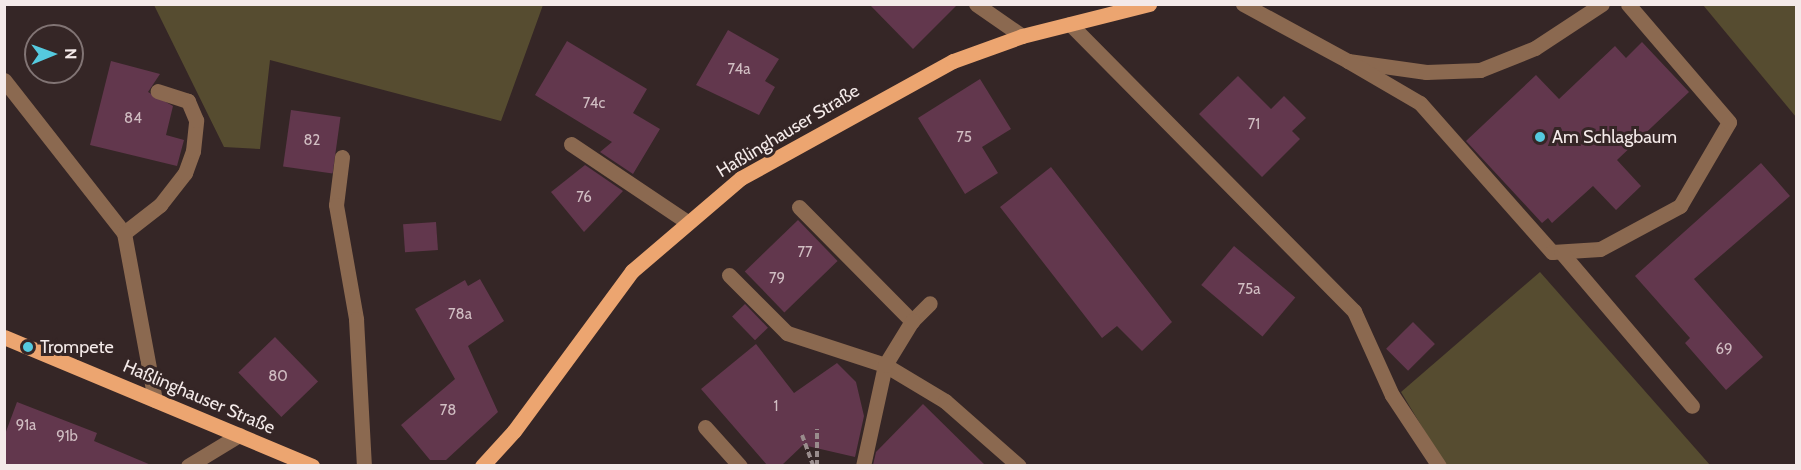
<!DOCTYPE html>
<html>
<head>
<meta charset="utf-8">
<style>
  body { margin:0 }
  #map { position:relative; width:1801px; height:470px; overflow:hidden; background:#352626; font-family:Cabin,sans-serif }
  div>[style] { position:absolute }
  .green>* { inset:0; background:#564c30 }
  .building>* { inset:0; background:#62374d; transform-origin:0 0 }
  .path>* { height:4px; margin-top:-2px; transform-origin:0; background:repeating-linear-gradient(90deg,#998c8c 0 6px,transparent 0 9px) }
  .minor>* { height:15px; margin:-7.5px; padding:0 7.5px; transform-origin:7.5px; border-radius:7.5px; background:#8b6950 }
  .major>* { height:15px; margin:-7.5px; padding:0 7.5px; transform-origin:7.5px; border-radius:7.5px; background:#eca570 }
  .dots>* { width:16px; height:16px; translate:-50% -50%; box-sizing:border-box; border:3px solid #352626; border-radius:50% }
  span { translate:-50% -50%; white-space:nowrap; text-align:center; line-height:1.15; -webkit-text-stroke:6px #352626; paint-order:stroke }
  .number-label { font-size:15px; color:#d0bdc2 }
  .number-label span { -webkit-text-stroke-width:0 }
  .street-label { font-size:18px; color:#f4eae9 }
  .poi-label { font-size:18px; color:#f4eae9 }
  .left { translate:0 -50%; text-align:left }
  .frame { position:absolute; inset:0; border:6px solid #f4eae9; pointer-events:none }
  .north { position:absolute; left:24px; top:24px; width:60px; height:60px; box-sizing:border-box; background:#352626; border:2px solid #817474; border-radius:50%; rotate:89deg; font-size:16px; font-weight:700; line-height:24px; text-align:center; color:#f4eae9 }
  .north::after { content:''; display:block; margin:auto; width:21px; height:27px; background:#55cadf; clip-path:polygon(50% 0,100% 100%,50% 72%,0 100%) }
</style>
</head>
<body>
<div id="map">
  <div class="green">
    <i style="clip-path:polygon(154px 5px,543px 5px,501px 121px,270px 60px,260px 149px,224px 147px)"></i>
    <i style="clip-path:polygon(1703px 5px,1796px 5px,1796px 117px)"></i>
    <i style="clip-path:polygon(1540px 272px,1710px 465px,1445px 465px,1401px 392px)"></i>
  </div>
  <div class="building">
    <i style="clip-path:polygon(869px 4px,958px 4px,913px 49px)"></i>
    <i style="clip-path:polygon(728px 30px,779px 59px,765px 81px,775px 87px,759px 115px,696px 85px)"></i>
    <i style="clip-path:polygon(567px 41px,647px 89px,633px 113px,660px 129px,633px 174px,600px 152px,612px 142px,535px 95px)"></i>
    <i style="clip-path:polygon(1642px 42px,1689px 92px,1617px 160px,1641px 186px,1616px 210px,1593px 186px,1552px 223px,1548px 218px,1542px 223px,1466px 141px,1536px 75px,1559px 99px,1615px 46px,1626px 58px)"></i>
    <i style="clip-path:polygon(111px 61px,160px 74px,148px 92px,173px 106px,166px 135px,184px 140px,177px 166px,90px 145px)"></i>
    <i style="clip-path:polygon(1238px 76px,1271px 109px,1284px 96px,1306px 118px,1292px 131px,1300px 139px,1262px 177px,1199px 114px)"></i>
    <i style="clip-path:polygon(980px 79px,1011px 129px,982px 147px,998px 173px,965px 194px,918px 118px)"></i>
    <i style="left:291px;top:110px;width:50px;height:57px;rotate:8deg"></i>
    <i style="clip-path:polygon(1761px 163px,1790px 196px,1694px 279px,1763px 357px,1726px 390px,1685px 343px,1690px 338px,1635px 276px)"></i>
    <i style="clip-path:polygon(585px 165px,623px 191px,584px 232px,551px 192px)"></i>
    <i style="clip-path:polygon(1051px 167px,1172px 322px,1142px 351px,1117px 326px,1102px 338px,1000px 207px)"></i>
    <i style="left:798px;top:220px;width:57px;height:74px;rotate:46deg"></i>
    <i style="left:436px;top:222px;width:28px;height:33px;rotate:86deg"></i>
    <i style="left:1234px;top:246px;width:80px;height:51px;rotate:40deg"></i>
    <i style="clip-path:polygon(480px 279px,504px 321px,468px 346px,498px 412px,446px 460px,430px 460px,401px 425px,455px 379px,415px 309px,465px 280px,468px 286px)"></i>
    <i style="left:745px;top:304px;width:33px;height:18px;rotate:46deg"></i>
    <i style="left:1413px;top:322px;width:31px;height:38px;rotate:45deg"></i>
    <i style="left:275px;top:337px;width:62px;height:51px;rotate:46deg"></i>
    <i style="clip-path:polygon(756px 344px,794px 393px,837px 363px,856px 382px,864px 416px,855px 457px,803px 445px,782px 465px,767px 465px,701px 389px)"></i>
    <i style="clip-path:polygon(17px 402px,97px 433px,94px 441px,151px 465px,4px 465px,4px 437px)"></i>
    <i style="clip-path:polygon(923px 404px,985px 465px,873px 465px,876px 452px)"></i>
  </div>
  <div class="path">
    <i style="left:802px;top:435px;width:33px;rotate:70deg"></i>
    <i style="left:817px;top:466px;width:37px;rotate:-90deg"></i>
  </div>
  <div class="minor">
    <i style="left:976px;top:4px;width:56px;rotate:34.8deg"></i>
    <i style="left:1243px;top:4px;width:119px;rotate:28.5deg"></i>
    <i style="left:1348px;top:61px;width:79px;rotate:8deg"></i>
    <i style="left:1426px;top:72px;width:54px;rotate:-2.1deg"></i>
    <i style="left:1480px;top:70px;width:59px;rotate:-21.8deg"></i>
    <i style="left:1535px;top:48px;width:80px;rotate:-33.3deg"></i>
    <i style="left:1070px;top:24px;width:404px;rotate:45.3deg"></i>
    <i style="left:1354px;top:311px;width:92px;rotate:65.7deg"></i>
    <i style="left:1392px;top:395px;width:85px;rotate:56.5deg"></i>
    <i style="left:1348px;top:61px;width:83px;rotate:30.3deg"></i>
    <i style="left:1420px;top:103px;width:199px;rotate:48.5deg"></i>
    <i style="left:1552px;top:252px;width:48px;rotate:-3.6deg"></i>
    <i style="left:1600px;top:249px;width:91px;rotate:-28.3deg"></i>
    <i style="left:1680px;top:206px;width:97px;rotate:-59.7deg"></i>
    <i style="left:1729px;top:122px;width:155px;rotate:-130.6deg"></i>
    <i style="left:4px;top:80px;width:194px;rotate:51.9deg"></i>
    <i style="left:124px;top:233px;width:46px;rotate:-37.9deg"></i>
    <i style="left:160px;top:205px;width:41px;rotate:-52deg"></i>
    <i style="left:185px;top:173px;width:23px;rotate:-70deg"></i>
    <i style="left:193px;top:151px;width:31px;rotate:-84deg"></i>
    <i style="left:196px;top:120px;width:21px;rotate:-113deg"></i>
    <i style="left:188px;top:101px;width:32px;rotate:-162deg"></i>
    <i style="left:571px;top:144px;width:140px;rotate:33.9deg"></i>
    <i style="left:342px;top:157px;width:48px;rotate:97.1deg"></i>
    <i style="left:336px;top:205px;width:116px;rotate:80deg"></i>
    <i style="left:356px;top:319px;width:147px;rotate:86.9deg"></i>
    <i style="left:799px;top:207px;width:161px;rotate:45.3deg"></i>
    <i style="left:912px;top:321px;width:25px;rotate:-45deg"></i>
    <i style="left:124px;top:233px;width:170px;rotate:79.5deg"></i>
    <i style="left:1561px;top:252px;width:202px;rotate:49.6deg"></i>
    <i style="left:729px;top:275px;width:82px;rotate:45deg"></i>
    <i style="left:787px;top:333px;width:103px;rotate:18.1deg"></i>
    <i style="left:885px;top:365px;width:70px;rotate:31deg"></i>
    <i style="left:945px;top:401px;width:98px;rotate:41.3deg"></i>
    <i style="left:705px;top:427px;width:52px;rotate:48.1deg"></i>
    <i style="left:188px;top:466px;width:60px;rotate:-31.3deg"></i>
    <i style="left:863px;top:466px;width:103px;rotate:-77.7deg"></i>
    <i style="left:885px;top:365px;width:52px;rotate:-58.5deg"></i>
  </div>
  <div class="major">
    <i style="left:4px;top:337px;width:334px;rotate:22.7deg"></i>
    <i style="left:482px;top:466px;width:47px;rotate:-47.6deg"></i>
    <i style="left:514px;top:431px;width:199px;rotate:-53.6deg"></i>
    <i style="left:632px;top:271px;width:143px;rotate:-40.5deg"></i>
    <i style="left:741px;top:178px;width:242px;rotate:-28.9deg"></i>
    <i style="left:953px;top:61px;width:73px;rotate:-19.9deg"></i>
    <i style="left:1022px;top:36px;width:131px;rotate:-14.1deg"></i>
  </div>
  <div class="dots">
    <i style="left:1540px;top:137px;background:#55cadf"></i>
    <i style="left:28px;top:347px;background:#55cadf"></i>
  </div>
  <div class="number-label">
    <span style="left:739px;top:70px">74a</span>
    <span style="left:594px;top:104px">74c</span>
    <span style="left:133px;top:119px">84</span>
    <span style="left:1254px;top:125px">71</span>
    <span style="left:964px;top:138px">75</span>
    <span style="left:312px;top:141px">82</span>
    <span style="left:584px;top:198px">76</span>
    <span style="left:805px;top:253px">77</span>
    <span style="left:777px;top:279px">79</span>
    <span style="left:1249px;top:290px">75a</span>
    <span style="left:460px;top:315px">78a</span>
    <span style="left:1724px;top:350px">69</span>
    <span style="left:278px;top:377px">80</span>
    <span style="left:776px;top:407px">1</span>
    <span style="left:448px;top:411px">78</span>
    <span style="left:26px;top:426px">91a</span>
    <span style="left:67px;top:437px">91b</span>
  </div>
  <div class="street-label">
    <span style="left:788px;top:131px;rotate:-31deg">Haßlinghauser Straße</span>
    <span style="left:199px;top:397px;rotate:23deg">Haßlinghauser Straße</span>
  </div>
  <div class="poi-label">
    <span class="left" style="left:1552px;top:137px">Am Schlagbaum</span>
    <span class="left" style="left:40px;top:347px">Trompete</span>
  </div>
  <div class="frame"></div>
  <div class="north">N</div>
</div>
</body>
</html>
